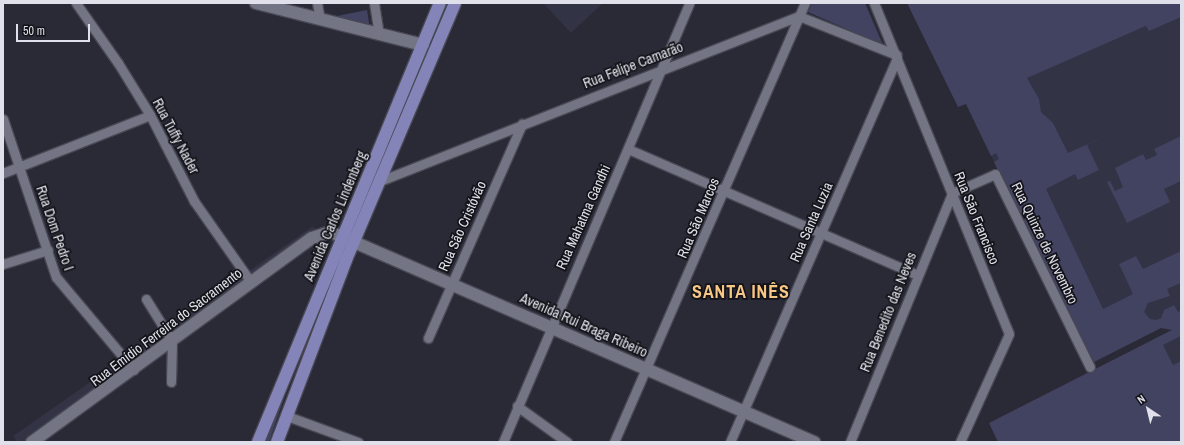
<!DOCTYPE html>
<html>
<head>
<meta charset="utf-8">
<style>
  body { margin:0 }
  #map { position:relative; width:1184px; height:445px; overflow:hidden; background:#2a2a37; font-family:"Archivo Narrow",sans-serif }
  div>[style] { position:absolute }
  .built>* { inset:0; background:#323345; transform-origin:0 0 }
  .green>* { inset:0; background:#424261 }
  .roads { filter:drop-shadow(1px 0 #484854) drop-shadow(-1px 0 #484854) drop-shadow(0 1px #484854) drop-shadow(0 -1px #484854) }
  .street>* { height:9px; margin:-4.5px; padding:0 4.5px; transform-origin:4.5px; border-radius:4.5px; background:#747584 }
  .secondary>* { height:12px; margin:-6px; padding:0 6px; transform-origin:6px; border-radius:6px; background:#747584 }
  .primary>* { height:12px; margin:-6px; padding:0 6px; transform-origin:6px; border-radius:6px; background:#8484b8 }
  span { translate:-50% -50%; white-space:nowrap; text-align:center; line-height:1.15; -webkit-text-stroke:3.5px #131319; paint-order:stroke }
  .street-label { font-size:14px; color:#dfe0e9 }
  .district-label { font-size:18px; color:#f8c785; font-weight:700; letter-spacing:1px }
  .frame { position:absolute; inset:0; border:4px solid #dfe0e9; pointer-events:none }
  .north { position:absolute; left:1128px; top:389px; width:40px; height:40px; -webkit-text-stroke:3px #131319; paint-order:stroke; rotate:325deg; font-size:11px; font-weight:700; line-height:16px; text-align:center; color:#dfe0e9 }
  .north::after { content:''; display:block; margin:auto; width:14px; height:18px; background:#dfe0e9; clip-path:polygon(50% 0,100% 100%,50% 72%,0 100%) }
  .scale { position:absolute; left:16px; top:24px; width:74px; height:18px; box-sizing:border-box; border:2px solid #dfe0e9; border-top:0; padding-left:5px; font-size:12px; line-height:14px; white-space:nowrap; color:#dfe0e9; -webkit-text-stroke:3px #131319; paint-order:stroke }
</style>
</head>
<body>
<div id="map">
  <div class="built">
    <i style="clip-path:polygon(543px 3px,603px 3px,571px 33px)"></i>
    <i style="clip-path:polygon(1181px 11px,1181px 384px,1153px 339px,1172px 330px,1161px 328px,1092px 363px,966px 104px)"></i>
    <i style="left:313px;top:226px;width:16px;height:366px;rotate:55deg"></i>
  </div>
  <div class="green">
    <i style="clip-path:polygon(812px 3px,865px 3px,883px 45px,808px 12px)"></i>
    <i style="clip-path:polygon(907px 3px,1181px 3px,1181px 17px,1149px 31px,1146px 26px,1027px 78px,1039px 99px,1041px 112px,1053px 123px,1068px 153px,1108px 135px,1087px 145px,1099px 170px,1078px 180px,1075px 174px,1046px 189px,1103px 309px,1133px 294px,1119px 264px,1136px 256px,1143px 269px,1181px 251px,1181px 283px,1167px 289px,1170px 296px,1148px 303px,1144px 312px,1150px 319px,1156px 320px,1161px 318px,1164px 310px,1174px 305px,1178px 312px,1181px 310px,1181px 336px,1163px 345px,1173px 365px,1181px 361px,1181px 442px,998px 442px,989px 423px,1172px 330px,1161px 328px,1092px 363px,994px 162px,999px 159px,996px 153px,991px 156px,966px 104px,958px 107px)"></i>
    <i style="clip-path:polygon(367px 10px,370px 29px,322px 19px)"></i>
    <i style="clip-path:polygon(1181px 136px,1181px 181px,1164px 189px,1170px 202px,1127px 223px,1107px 182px,1110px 181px,1115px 191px,1123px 187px,1115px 168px,1143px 154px,1146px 160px,1157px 155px,1154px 149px)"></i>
    <i style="clip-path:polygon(301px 348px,269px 442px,264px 442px)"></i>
  </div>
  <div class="roads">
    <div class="street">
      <i style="left:76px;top:3px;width:73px;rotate:55deg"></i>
      <i style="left:118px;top:63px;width:61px;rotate:58.4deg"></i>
      <i style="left:150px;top:115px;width:97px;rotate:62.9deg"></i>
      <i style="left:194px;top:201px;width:99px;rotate:54.9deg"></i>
      <i style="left:317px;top:3px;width:17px;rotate:80deg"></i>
      <i style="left:374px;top:3px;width:32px;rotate:81deg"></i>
      <i style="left:874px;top:3px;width:357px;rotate:67.8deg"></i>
      <i style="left:1009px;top:334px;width:119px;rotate:114.4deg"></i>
      <i style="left:3px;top:119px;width:167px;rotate:71.5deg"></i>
      <i style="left:56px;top:277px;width:121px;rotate:50deg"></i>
      <i style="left:628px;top:149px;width:316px;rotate:23.5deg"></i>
      <i style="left:3px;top:173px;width:158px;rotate:-21.5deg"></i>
      <i style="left:380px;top:181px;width:450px;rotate:-21.5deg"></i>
      <i style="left:799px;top:16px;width:105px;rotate:21.7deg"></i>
      <i style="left:3px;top:264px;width:47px;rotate:-17.3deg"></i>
      <i style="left:146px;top:299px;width:49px;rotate:58.2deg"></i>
      <i style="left:172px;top:341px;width:41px;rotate:91.4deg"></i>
      <i style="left:428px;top:338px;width:234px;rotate:-66.3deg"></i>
      <i style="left:517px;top:406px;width:62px;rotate:35.8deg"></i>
      <i style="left:287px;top:416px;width:76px;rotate:20.1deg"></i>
      <i style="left:503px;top:442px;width:477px;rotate:-67deg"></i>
      <i style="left:614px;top:442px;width:479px;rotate:-66.5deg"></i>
      <i style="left:730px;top:442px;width:419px;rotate:-66.5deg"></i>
      <i style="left:850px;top:442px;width:269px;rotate:-67.7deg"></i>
      <i style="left:952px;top:193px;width:47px;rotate:-23.8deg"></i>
      <i style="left:995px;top:174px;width:215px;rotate:63.8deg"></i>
    </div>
    <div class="secondary">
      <i style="left:256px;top:3px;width:172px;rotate:14.1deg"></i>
      <i style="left:32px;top:442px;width:346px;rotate:-36.1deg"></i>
      <i style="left:312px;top:238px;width:20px;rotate:-18deg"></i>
      <i style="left:331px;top:232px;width:527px;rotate:23.5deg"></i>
    </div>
    <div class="primary">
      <i style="left:258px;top:442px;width:475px;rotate:-67.5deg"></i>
      <i style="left:277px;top:442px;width:195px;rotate:-69.2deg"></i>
      <i style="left:346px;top:260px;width:279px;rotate:-67deg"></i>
    </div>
  </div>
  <div class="street-label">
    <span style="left:633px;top:65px;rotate:-21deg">Rua Felipe Camarão</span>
    <span style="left:176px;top:136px;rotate:62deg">Rua Tuffy Nader</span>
    <span style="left:335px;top:216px;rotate:-67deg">Avenida Carlos Lindenberg</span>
    <span style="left:583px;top:217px;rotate:-66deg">Rua Mahatma Gandhi</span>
    <span style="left:698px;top:218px;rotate:-67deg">Rua São Marcos</span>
    <span style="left:977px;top:218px;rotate:68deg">Rua São Francisco</span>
    <span style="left:811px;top:222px;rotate:-66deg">Rua Santa Luzia</span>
    <span style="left:462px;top:226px;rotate:-66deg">Rua São Cristóvão</span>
    <span style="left:55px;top:228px;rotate:71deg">Rua Dom Pedro I</span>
    <span style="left:1045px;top:243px;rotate:64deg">Rua Quinze de Novembro</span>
    <span style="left:888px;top:312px;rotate:-68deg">Rua Benedito das Neves</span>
    <span style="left:584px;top:325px;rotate:24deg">Avenida Rui Braga Ribeiro</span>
    <span style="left:166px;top:327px;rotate:-37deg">Rua Emídio Ferreira do Sacramento</span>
  </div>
  <div class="district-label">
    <span style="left:741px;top:292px">SANTA INÊS</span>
  </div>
  <div class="frame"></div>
  <div class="north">N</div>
  <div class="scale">50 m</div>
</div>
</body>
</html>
